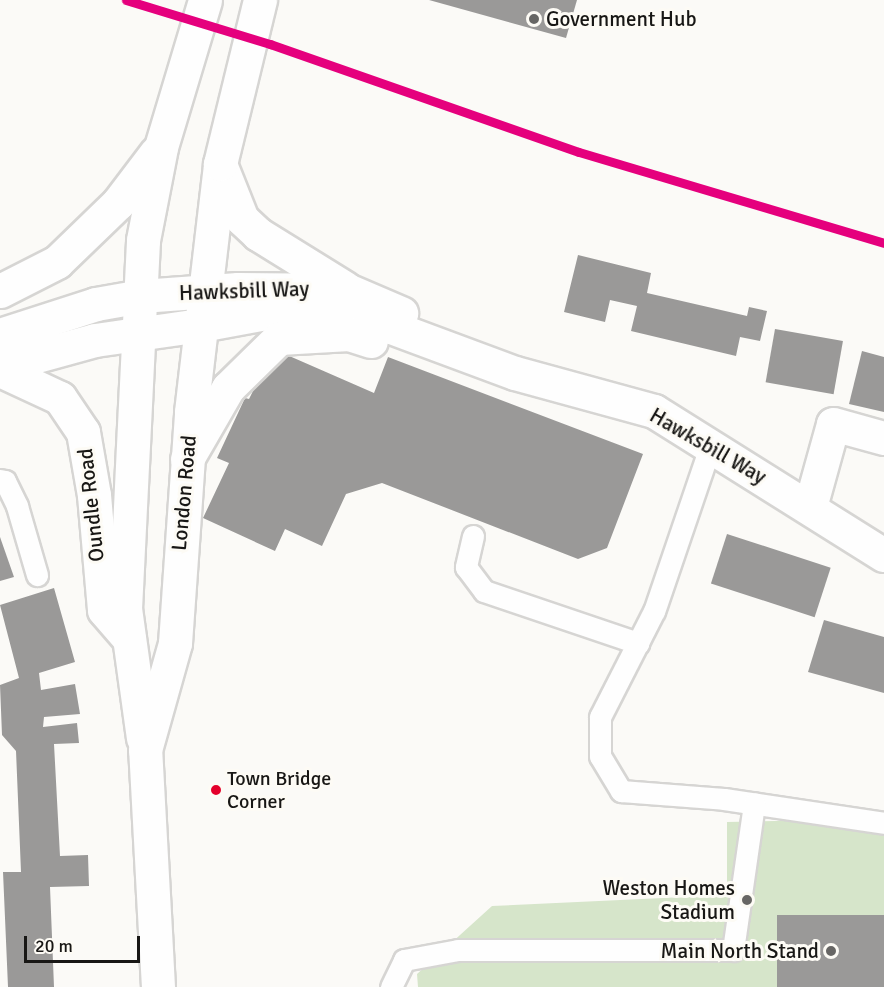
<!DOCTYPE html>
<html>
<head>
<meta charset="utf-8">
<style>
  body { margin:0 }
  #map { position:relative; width:884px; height:987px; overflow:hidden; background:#fbfaf7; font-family:Signika,sans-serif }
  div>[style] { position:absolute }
  .green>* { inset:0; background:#d6e5ca }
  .building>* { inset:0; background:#9a9998; transform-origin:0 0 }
  .roads { filter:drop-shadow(2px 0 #d6d5d3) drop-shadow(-2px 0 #d6d5d3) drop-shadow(0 2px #d6d5d3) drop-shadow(0 -2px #d6d5d3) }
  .lane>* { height:21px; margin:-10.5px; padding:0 10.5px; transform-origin:10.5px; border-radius:10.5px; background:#fefefe }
  .street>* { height:33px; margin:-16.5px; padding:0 16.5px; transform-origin:16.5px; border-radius:16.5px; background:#fefefe }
  .primary>* { height:33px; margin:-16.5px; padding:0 16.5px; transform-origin:16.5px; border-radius:16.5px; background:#fefefe }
  .rail-1>* { height:9px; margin:-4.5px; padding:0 4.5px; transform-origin:4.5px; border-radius:4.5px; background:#e5007d }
  .dots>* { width:16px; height:16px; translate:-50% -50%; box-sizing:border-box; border:3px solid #fdfbf5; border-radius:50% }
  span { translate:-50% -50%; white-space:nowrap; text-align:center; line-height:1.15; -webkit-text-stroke:6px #fdfbf5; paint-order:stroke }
  .bus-label { font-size:20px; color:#181715 }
  .left { translate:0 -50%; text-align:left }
  .poi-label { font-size:21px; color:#181715 }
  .right { translate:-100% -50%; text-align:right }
  .street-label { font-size:21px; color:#181715 }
  .scale { position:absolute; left:24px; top:936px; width:116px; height:27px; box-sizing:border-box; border:3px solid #181715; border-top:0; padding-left:8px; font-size:18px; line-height:21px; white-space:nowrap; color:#181715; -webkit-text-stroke:4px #fdfbf5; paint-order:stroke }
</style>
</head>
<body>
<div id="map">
  <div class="green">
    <i style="clip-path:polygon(884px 819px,884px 987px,418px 987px,417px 974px,492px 906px,727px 895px,727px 822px)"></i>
  </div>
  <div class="building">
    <i style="clip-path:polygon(429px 0,577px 0,566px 38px)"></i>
    <i style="clip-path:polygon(578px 255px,651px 273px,647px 293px,747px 316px,749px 307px,767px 311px,760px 341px,740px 337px,736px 356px,631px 331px,637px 306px,610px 300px,605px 322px,564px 312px)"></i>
    <i style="left:775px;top:329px;width:69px;height:54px;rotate:10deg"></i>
    <i style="clip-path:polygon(862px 351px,884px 357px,884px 412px,849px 404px)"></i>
    <i style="clip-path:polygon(287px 355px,374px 393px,388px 357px,643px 454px,607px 548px,578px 559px,382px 483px,346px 494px,322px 546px,285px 529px,275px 551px,203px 518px,229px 463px,217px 458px,245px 398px,249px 399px,265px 367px)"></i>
    <i style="left:727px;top:534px;width:109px;height:52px;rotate:18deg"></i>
    <i style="clip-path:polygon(0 537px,14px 577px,0 581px)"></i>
    <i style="clip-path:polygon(54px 588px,75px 662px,39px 673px,41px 690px,75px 684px,80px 714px,44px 717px,43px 727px,77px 723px,79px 743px,54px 744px,60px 856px,88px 855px,89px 886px,50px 887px,54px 987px,8px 987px,3px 872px,21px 872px,16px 751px,2px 735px,0 685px,19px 678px,0 605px)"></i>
    <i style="clip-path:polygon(824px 620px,884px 637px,884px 693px,808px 672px)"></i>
    <i style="left:777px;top:915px;width:107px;height:72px"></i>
  </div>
  <div class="roads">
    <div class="lane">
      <i style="left:711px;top:444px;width:176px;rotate:108.8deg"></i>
      <i style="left:654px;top:611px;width:119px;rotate:117deg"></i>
      <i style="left:600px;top:717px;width:39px;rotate:90deg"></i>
      <i style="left:600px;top:756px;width:41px;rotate:59deg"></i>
      <i style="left:621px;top:791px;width:103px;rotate:4.4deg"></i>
      <i style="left:724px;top:799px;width:162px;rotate:8.5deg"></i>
      <i style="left:0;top:480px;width:5px;rotate:11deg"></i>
      <i style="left:5px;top:481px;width:28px;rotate:64deg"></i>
      <i style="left:17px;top:506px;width:72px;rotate:73.8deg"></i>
      <i style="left:473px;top:536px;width:32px;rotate:103deg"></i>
      <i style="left:466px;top:567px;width:30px;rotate:53deg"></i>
      <i style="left:484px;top:591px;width:163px;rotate:18.7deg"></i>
      <i style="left:391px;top:987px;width:30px;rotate:-64deg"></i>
      <i style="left:404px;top:960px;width:55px;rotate:-10.5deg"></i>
      <i style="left:458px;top:950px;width:275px"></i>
      <i style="left:733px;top:950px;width:148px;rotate:-81.8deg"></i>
    </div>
    <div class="street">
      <i style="left:220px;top:164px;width:59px;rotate:68.2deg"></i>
      <i style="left:242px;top:219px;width:22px;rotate:43deg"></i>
      <i style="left:258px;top:234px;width:102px;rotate:31.8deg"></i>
      <i style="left:141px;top:296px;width:97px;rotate:-4.1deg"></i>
      <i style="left:238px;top:289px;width:109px;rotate:0.5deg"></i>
      <i style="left:347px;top:290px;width:59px;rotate:23.1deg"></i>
      <i style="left:201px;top:325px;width:66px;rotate:-10.5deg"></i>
      <i style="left:266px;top:313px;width:65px;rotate:-1.8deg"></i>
      <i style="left:331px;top:311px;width:62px;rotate:14.9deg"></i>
      <i style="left:391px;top:327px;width:132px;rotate:20.4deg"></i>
      <i style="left:515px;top:373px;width:144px;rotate:15.3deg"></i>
      <i style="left:654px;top:411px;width:271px;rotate:32.1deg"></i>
      <i style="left:187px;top:459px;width:82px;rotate:-60deg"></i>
      <i style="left:228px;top:388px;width:71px;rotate:-44.4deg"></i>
      <i style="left:279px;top:338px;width:70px;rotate:-3.3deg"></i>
      <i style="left:349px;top:334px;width:23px;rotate:18deg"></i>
      <i style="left:810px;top:507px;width:86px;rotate:-74.5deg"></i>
      <i style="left:833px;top:424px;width:53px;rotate:15.4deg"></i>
    </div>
    <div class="primary">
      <i style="left:0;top:291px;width:64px;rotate:-27deg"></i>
      <i style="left:57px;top:262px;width:85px;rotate:-44deg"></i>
      <i style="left:118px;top:203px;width:63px;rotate:-52.8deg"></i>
      <i style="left:0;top:335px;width:101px;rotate:-17.9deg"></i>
      <i style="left:96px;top:304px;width:46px;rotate:-10.1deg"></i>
      <i style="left:0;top:366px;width:98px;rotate:-15.3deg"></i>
      <i style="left:95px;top:340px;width:107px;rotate:-8.1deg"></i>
      <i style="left:0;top:370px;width:66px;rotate:25deg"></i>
      <i style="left:60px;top:398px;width:41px;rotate:55.9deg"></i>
      <i style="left:83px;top:432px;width:64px;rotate:80.1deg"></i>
      <i style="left:94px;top:495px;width:115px;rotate:85deg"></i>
      <i style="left:104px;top:610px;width:38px;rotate:49deg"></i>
      <i style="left:143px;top:738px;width:130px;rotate:-97.9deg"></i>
      <i style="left:125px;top:609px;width:369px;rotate:-87.2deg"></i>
      <i style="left:143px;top:240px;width:95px;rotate:-79deg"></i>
      <i style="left:161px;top:147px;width:153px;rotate:-73.3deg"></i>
      <i style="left:158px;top:987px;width:237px;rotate:-93.1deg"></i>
      <i style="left:145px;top:750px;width:111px;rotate:-74.3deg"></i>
      <i style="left:175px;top:643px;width:232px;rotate:-86deg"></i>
      <i style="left:191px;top:412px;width:250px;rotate:-83.3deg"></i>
      <i style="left:220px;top:164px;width:169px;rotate:-76.3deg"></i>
    </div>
  </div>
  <div class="rail-1">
    <i style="left:126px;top:0;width:151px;rotate:17deg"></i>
    <i style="left:270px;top:44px;width:327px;rotate:19.3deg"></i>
    <i style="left:579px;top:152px;width:318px;rotate:16.6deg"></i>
  </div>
  <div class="dots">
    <i style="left:534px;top:19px;background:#676664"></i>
    <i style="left:216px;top:790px;background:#e4002b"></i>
    <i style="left:747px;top:900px;background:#676664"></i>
    <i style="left:831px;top:951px;background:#676664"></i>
  </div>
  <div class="bus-label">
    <span class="left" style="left:227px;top:790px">Town Bridge<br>Corner</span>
  </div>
  <div class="poi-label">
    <span class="left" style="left:546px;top:19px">Government Hub</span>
    <span class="right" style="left:735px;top:900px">Weston Homes<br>Stadium</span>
    <span class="right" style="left:819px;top:951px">Main North Stand</span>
  </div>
  <div class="street-label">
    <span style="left:244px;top:291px;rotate:-2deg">Hawksbill Way</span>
    <span style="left:708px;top:446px;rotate:30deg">Hawksbill Way</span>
    <span style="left:184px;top:493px;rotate:-85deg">London Road</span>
    <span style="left:91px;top:505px;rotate:-96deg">Oundle Road</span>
  </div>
  <div class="scale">20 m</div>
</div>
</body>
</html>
